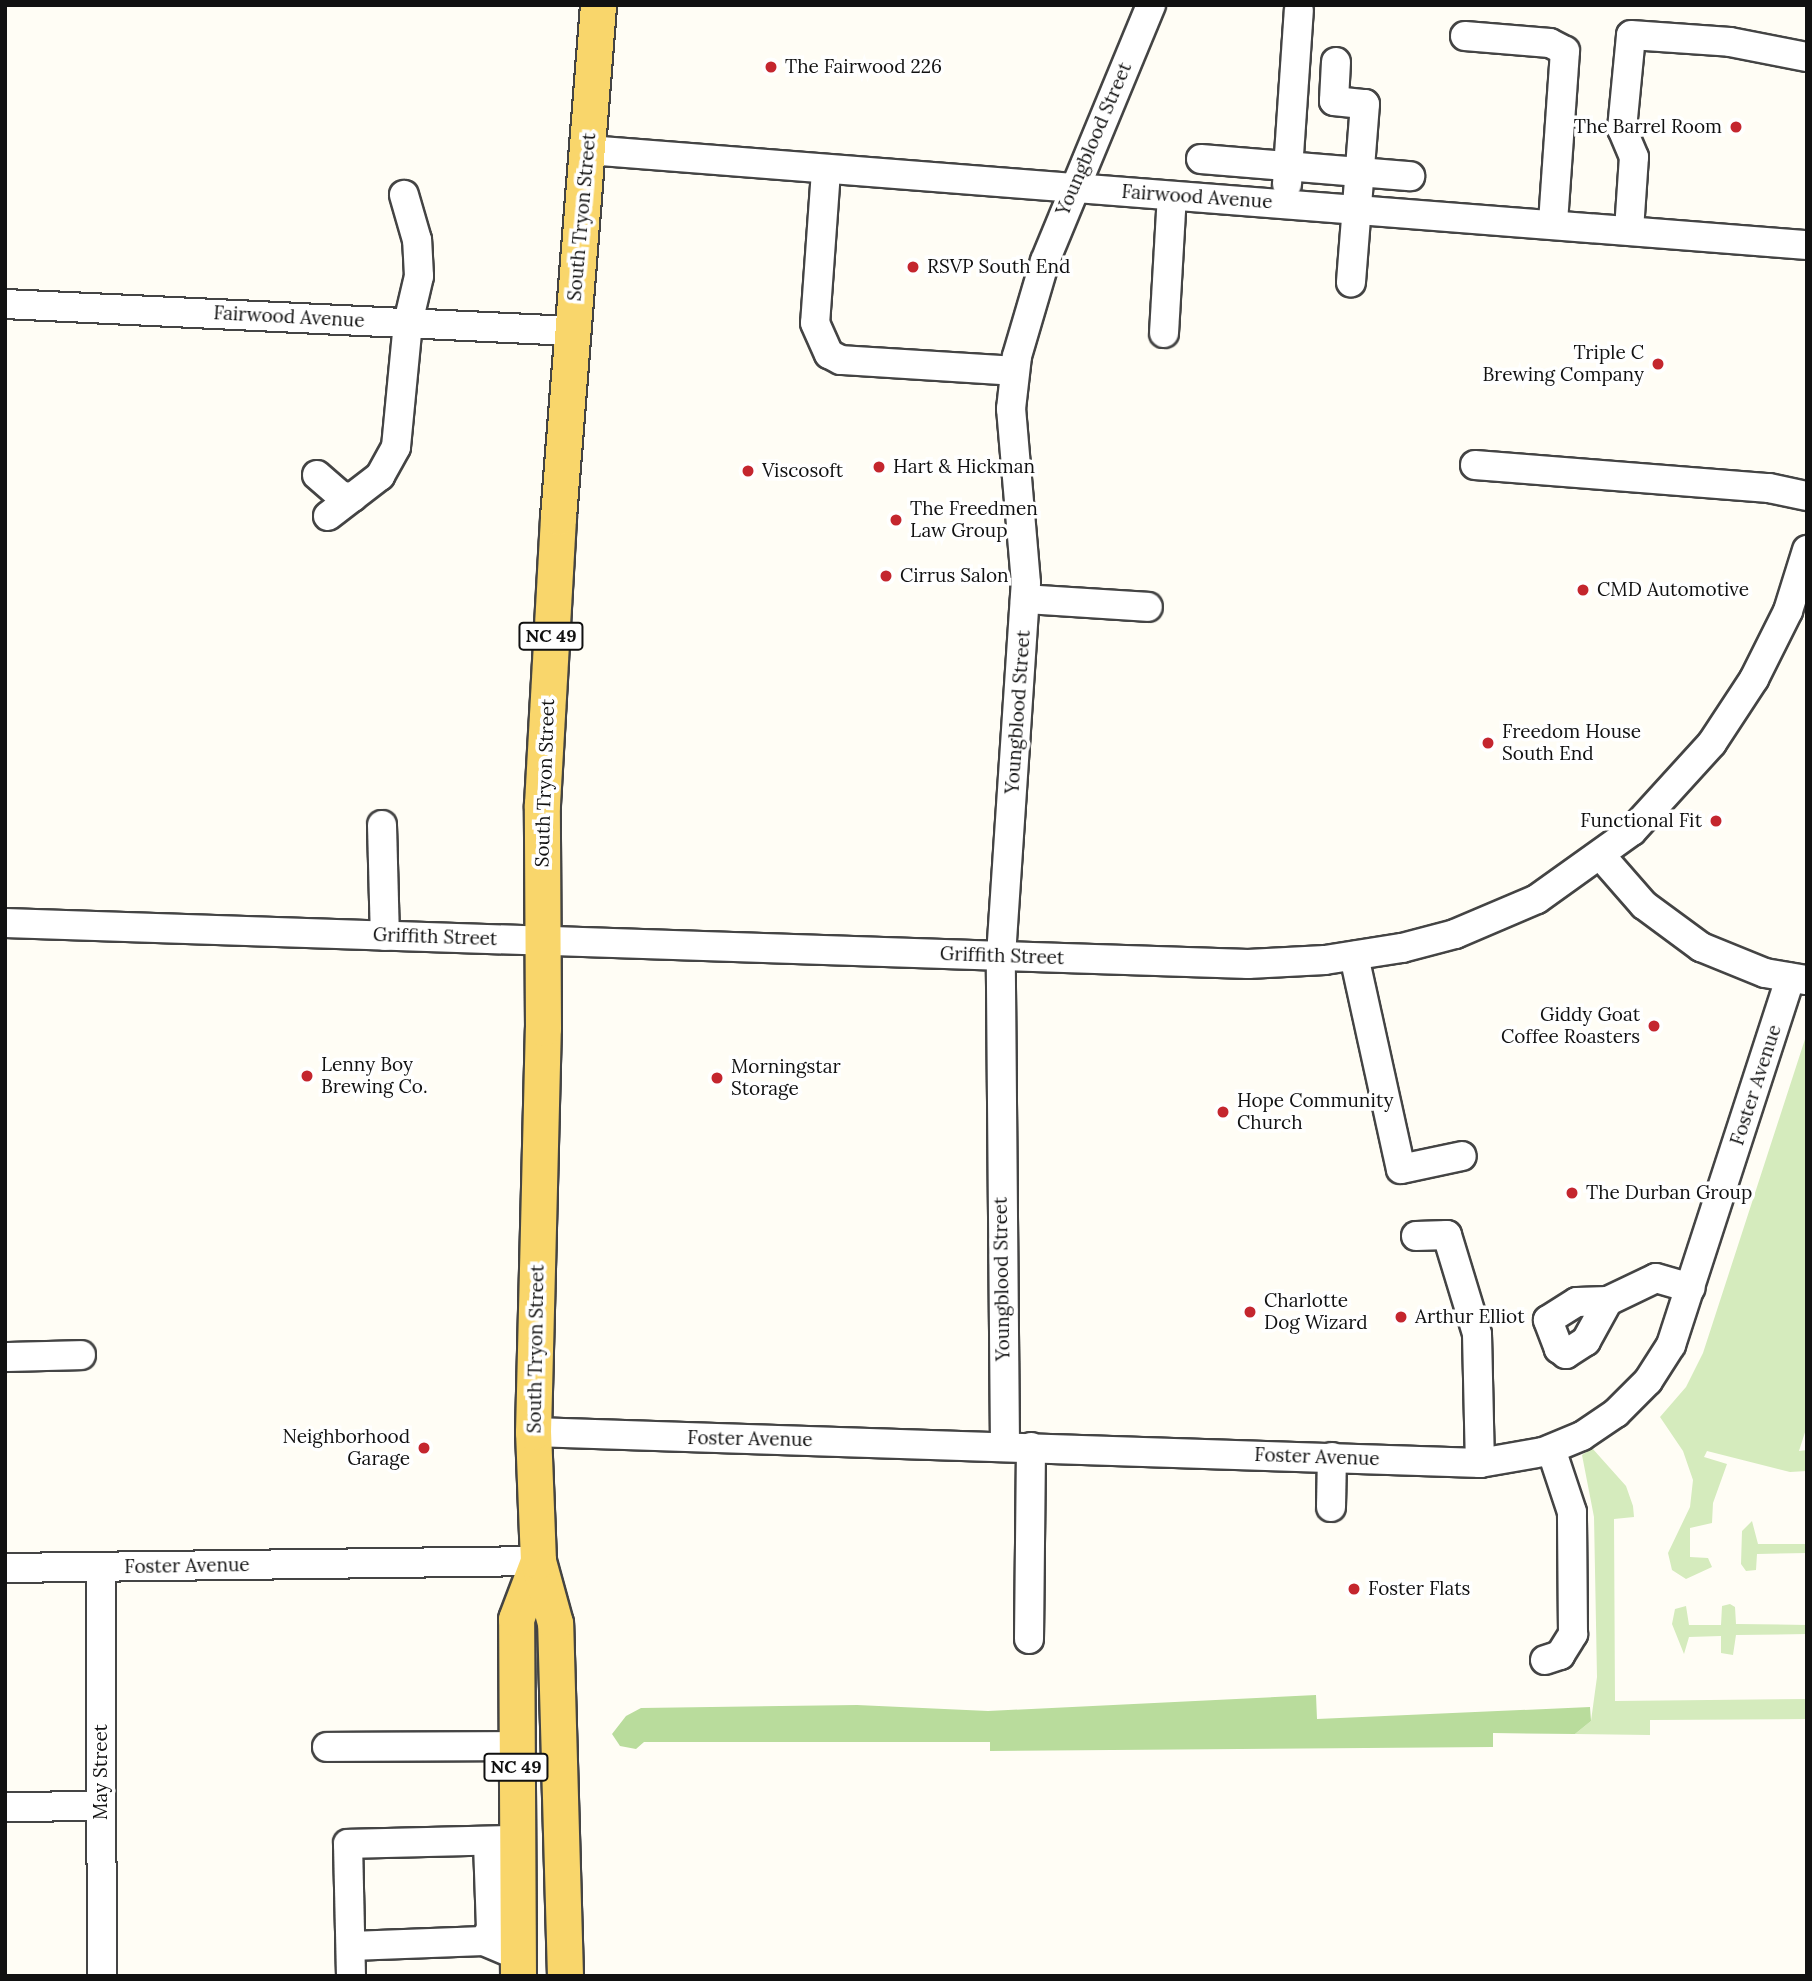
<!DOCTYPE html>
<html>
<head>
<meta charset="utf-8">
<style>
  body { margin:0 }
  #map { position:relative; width:1812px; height:1981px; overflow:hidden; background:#fffdf5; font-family:Lora,serif }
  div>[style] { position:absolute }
  .green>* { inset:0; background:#d5ebbd }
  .forest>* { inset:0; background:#b9dc9c }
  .roads { filter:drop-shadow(2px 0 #444) drop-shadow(-2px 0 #444) drop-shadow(0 2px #444) drop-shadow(0 -2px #444) }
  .minor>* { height:28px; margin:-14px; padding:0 14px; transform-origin:14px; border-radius:14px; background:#fff }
  .major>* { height:35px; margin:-17.5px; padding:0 17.5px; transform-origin:17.5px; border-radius:17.5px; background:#f9d66b }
  .dots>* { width:19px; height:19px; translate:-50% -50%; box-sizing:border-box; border:4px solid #fff; border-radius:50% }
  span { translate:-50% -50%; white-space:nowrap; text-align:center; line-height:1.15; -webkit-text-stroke:7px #fff; paint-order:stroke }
  .shield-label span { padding:2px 5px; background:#fff; border:2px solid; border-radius:5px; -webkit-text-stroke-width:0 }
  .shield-label { font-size:18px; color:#111; font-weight:700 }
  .poi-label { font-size:19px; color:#111 }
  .left { translate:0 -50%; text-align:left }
  .right { translate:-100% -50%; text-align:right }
  .street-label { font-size:19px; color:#111 }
  .frame { position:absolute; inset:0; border:7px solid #111; pointer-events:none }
</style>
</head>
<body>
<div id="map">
  <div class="green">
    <i style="clip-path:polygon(1807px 1033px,1807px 1426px,1799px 1451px,1807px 1450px,1807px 1471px,1790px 1472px,1707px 1451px,1704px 1457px,1727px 1464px,1713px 1503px,1712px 1523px,1690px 1528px,1690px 1557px,1708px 1558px,1712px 1567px,1686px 1579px,1672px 1570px,1668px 1553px,1690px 1507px,1693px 1480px,1683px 1451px,1660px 1417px,1686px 1387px,1703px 1353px)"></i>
    <i style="clip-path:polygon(1592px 1448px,1626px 1486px,1633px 1506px,1634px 1517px,1614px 1519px,1615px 1701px,1807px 1699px,1807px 1719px,1650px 1720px,1650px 1735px,1575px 1734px,1591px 1721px,1597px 1677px,1594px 1517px,1582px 1455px)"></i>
    <i style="clip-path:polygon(1752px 1521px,1758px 1544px,1807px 1544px,1807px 1553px,1757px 1554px,1756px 1570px,1746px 1571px,1741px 1564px,1742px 1531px)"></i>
    <i style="clip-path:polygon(1730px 1604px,1735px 1607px,1736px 1624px,1807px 1625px,1807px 1634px,1736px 1635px,1733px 1655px,1721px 1653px,1721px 1636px,1689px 1637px,1684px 1654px,1672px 1624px,1675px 1609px,1686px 1606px,1689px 1625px,1721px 1625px,1722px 1606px)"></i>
  </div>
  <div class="forest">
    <i style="clip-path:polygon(1316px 1695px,1317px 1719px,1590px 1707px,1591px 1721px,1575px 1734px,1493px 1733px,1493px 1747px,990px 1751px,990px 1742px,644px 1742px,636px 1749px,620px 1746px,612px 1734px,626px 1716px,641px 1708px,857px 1705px,988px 1711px)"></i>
  </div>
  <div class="roads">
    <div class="minor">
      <i style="left:1465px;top:36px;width:85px;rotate:4.7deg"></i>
      <i style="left:1550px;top:43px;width:17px;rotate:28deg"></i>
      <i style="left:1565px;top:51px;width:173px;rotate:94deg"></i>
      <i style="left:1336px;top:62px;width:39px;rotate:93deg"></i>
      <i style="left:1334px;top:101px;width:31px;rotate:6deg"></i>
      <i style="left:1365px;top:104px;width:179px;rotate:94.5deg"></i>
      <i style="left:588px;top:150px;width:1223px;rotate:4.46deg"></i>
      <i style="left:1201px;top:159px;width:210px;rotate:4.7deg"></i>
      <i style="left:826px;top:171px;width:152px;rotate:94.1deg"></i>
      <i style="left:815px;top:323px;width:34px;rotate:66deg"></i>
      <i style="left:829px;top:354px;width:13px;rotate:27deg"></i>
      <i style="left:841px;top:360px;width:174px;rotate:3.6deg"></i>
      <i style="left:1287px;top:184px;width:174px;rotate:-86.1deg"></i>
      <i style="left:1629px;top:230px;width:73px;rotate:-86.1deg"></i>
      <i style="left:1634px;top:157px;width:30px;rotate:-113deg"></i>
      <i style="left:1622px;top:129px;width:94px;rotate:-84.5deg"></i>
      <i style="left:1631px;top:35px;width:99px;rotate:4deg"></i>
      <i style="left:1730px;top:42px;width:78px;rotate:11deg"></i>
      <i style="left:5px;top:304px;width:568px;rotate:2.73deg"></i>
      <i style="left:1164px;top:333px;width:137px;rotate:-86.7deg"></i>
      <i style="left:1475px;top:465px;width:295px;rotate:4.5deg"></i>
      <i style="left:1769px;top:488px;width:39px;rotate:12deg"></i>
      <i style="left:317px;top:475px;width:32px;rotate:41deg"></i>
      <i style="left:341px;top:496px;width:12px;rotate:5deg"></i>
      <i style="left:328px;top:516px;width:66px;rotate:-37.6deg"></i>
      <i style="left:380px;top:476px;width:33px;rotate:-61deg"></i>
      <i style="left:396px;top:447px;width:125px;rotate:-84.5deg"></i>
      <i style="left:408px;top:323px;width:48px;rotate:-76.8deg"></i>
      <i style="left:419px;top:276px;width:36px;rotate:-93deg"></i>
      <i style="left:417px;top:240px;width:47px;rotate:-106.1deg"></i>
      <i style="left:1025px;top:599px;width:123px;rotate:3.7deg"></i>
      <i style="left:382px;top:825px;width:111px;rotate:88.5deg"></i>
      <i style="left:1602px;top:857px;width:64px;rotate:48.8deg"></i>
      <i style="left:1644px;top:905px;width:71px;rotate:36.4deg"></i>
      <i style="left:1701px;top:947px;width:69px;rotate:22.1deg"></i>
      <i style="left:1765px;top:973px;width:42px;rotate:9.7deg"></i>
      <i style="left:5px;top:923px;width:1244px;rotate:1.89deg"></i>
      <i style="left:1248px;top:964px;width:77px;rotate:-3deg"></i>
      <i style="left:1325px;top:960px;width:78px;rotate:-8.9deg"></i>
      <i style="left:1402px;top:948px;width:55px;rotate:-14.8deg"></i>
      <i style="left:1455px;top:934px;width:89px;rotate:-23.1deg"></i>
      <i style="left:1537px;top:899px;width:117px;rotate:-35.6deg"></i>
      <i style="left:1632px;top:831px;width:119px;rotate:-47.7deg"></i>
      <i style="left:1712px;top:743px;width:77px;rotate:-56.7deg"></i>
      <i style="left:1754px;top:679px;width:76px;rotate:-63.4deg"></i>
      <i style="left:1788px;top:611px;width:64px;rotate:-72.7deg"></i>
      <i style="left:1354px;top:956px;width:218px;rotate:77.6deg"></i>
      <i style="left:1401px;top:1169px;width:62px;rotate:-12deg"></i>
      <i style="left:1416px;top:1236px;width:31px;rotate:-2deg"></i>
      <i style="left:1447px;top:1235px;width:103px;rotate:73.1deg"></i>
      <i style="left:1477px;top:1334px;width:129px;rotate:88.7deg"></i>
      <i style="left:1608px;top:1301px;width:46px;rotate:118.8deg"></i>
      <i style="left:1586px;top:1341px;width:24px;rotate:147deg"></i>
      <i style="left:1566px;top:1354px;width:9px;rotate:-144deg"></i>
      <i style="left:1559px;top:1349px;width:31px;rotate:-111deg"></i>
      <i style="left:1548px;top:1320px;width:34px;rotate:-32deg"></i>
      <i style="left:1577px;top:1302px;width:31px;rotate:-2deg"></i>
      <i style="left:1608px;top:1301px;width:53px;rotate:-25.6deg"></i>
      <i style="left:1656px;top:1278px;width:36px;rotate:16deg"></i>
      <i style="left:5px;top:1357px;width:76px;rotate:-1.5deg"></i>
      <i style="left:533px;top:1432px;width:948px;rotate:1.87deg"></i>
      <i style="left:1480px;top:1463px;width:64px;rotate:-9.9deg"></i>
      <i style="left:1543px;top:1452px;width:42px;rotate:-22.3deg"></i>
      <i style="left:1582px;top:1436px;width:41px;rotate:-34.1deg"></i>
      <i style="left:1616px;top:1413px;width:45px;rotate:-45deg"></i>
      <i style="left:1648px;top:1381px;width:43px;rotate:-57.4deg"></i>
      <i style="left:1671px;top:1345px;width:386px;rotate:-72deg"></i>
      <i style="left:1005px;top:1445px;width:489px;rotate:-90.5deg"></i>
      <i style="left:1001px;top:956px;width:374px;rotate:-86.2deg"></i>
      <i style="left:1026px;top:583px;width:175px;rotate:-94.9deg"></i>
      <i style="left:1011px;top:409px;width:53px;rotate:-83.5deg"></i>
      <i style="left:1017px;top:356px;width:99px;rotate:-73.6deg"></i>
      <i style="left:1045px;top:261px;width:277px;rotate:-67.5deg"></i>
      <i style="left:1331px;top:1507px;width:50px;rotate:-88.9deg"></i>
      <i style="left:5px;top:1568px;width:533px;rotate:-0.75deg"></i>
      <i style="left:101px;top:1568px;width:408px;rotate:89.9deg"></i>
      <i style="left:1029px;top:1639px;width:192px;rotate:-89.4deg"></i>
      <i style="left:1545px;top:1660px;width:16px;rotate:-18deg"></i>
      <i style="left:1560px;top:1655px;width:25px;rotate:-58deg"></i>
      <i style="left:1573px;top:1634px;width:122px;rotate:-90.5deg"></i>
      <i style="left:1572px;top:1512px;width:66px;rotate:-108.4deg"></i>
      <i style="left:327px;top:1747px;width:189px;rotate:-0.3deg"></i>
      <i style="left:5px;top:1807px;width:96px;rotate:-0.6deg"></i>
      <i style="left:484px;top:1941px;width:14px;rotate:-60deg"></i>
      <i style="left:491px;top:1929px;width:88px;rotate:-92deg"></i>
      <i style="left:351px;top:1946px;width:133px;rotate:-2.2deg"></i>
      <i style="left:484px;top:1941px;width:38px;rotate:23deg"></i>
      <i style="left:351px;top:1976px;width:132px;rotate:-91.3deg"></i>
      <i style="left:348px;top:1844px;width:169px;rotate:-1.4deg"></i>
    </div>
    <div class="major">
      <i style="left:518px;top:1976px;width:357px;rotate:-90.3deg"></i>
      <i style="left:516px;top:1619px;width:62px;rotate:-69.2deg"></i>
      <i style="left:565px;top:1976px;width:353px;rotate:-91.6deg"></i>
      <i style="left:555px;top:1623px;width:64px;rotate:-105.3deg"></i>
      <i style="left:538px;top:1561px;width:129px;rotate:-92.2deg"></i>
      <i style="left:533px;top:1432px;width:404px;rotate:-88.6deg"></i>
      <i style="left:543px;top:1028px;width:224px;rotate:-90.3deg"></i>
      <i style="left:542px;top:804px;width:287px;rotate:-86.8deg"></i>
      <i style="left:558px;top:517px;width:514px;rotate:-85.53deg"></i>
    </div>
  </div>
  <div class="dots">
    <i style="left:771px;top:67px;background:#c4262e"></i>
    <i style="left:1736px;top:127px;background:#c4262e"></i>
    <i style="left:913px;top:267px;background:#c4262e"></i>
    <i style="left:1658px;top:364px;background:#c4262e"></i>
    <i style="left:879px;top:467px;background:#c4262e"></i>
    <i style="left:748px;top:471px;background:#c4262e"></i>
    <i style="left:896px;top:520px;background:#c4262e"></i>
    <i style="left:886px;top:576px;background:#c4262e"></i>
    <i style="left:1583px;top:590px;background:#c4262e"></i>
    <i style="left:1488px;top:743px;background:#c4262e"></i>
    <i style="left:1716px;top:821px;background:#c4262e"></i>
    <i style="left:1654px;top:1026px;background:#c4262e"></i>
    <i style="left:307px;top:1076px;background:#c4262e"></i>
    <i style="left:717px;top:1078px;background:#c4262e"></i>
    <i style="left:1223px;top:1112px;background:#c4262e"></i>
    <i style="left:1572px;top:1193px;background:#c4262e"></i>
    <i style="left:1250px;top:1312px;background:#c4262e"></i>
    <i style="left:1401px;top:1317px;background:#c4262e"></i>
    <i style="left:424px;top:1448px;background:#c4262e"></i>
    <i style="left:1354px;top:1589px;background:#c4262e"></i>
  </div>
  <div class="shield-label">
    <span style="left:551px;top:636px">NC 49</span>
    <span style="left:516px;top:1767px">NC 49</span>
  </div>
  <div class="poi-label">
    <span class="left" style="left:785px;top:67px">The Fairwood 226</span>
    <span class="right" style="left:1722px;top:127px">The Barrel Room</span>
    <span class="left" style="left:927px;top:267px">RSVP South End</span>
    <span class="right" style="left:1644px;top:364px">Triple C<br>Brewing Company</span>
    <span class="left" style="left:893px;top:467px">Hart &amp; Hickman</span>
    <span class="left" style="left:762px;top:471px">Viscosoft</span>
    <span class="left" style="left:910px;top:520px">The Freedmen<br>Law Group</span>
    <span class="left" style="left:900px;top:576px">Cirrus Salon</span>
    <span class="left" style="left:1597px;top:590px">CMD Automotive</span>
    <span class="left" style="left:1502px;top:743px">Freedom House<br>South End</span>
    <span class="right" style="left:1702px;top:821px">Functional Fit</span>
    <span class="right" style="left:1640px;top:1026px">Giddy Goat<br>Coffee Roasters</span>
    <span class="left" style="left:321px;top:1076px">Lenny Boy<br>Brewing Co.</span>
    <span class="left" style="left:731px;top:1078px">Morningstar<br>Storage</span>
    <span class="left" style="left:1237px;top:1112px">Hope Community<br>Church</span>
    <span class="left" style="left:1586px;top:1193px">The Durban Group</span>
    <span class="left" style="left:1264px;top:1312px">Charlotte<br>Dog Wizard</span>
    <span class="left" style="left:1415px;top:1317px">Arthur Elliot</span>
    <span class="right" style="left:410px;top:1448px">Neighborhood<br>Garage</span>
    <span class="left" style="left:1368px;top:1589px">Foster Flats</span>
  </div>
  <div class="street-label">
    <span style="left:1094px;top:139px;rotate:-67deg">Youngblood Street</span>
    <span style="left:1197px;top:197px;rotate:4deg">Fairwood Avenue</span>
    <span style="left:582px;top:217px;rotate:-85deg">South Tryon Street</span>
    <span style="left:289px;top:317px;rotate:3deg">Fairwood Avenue</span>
    <span style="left:1018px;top:712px;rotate:-86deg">Youngblood Street</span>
    <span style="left:545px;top:783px;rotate:-88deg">South Tryon Street</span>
    <span style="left:435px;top:937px;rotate:2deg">Griffith Street</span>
    <span style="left:1002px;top:956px;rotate:2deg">Griffith Street</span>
    <span style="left:1756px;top:1085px;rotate:-72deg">Foster Avenue</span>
    <span style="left:1002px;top:1279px;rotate:-91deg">Youngblood Street</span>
    <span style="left:536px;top:1349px;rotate:-89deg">South Tryon Street</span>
    <span style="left:750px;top:1439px;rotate:1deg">Foster Avenue</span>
    <span style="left:1317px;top:1457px;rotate:2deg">Foster Avenue</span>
    <span style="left:187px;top:1566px;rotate:-1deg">Foster Avenue</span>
    <span style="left:101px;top:1772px;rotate:-90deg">May Street</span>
  </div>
  <div class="frame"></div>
</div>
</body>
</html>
